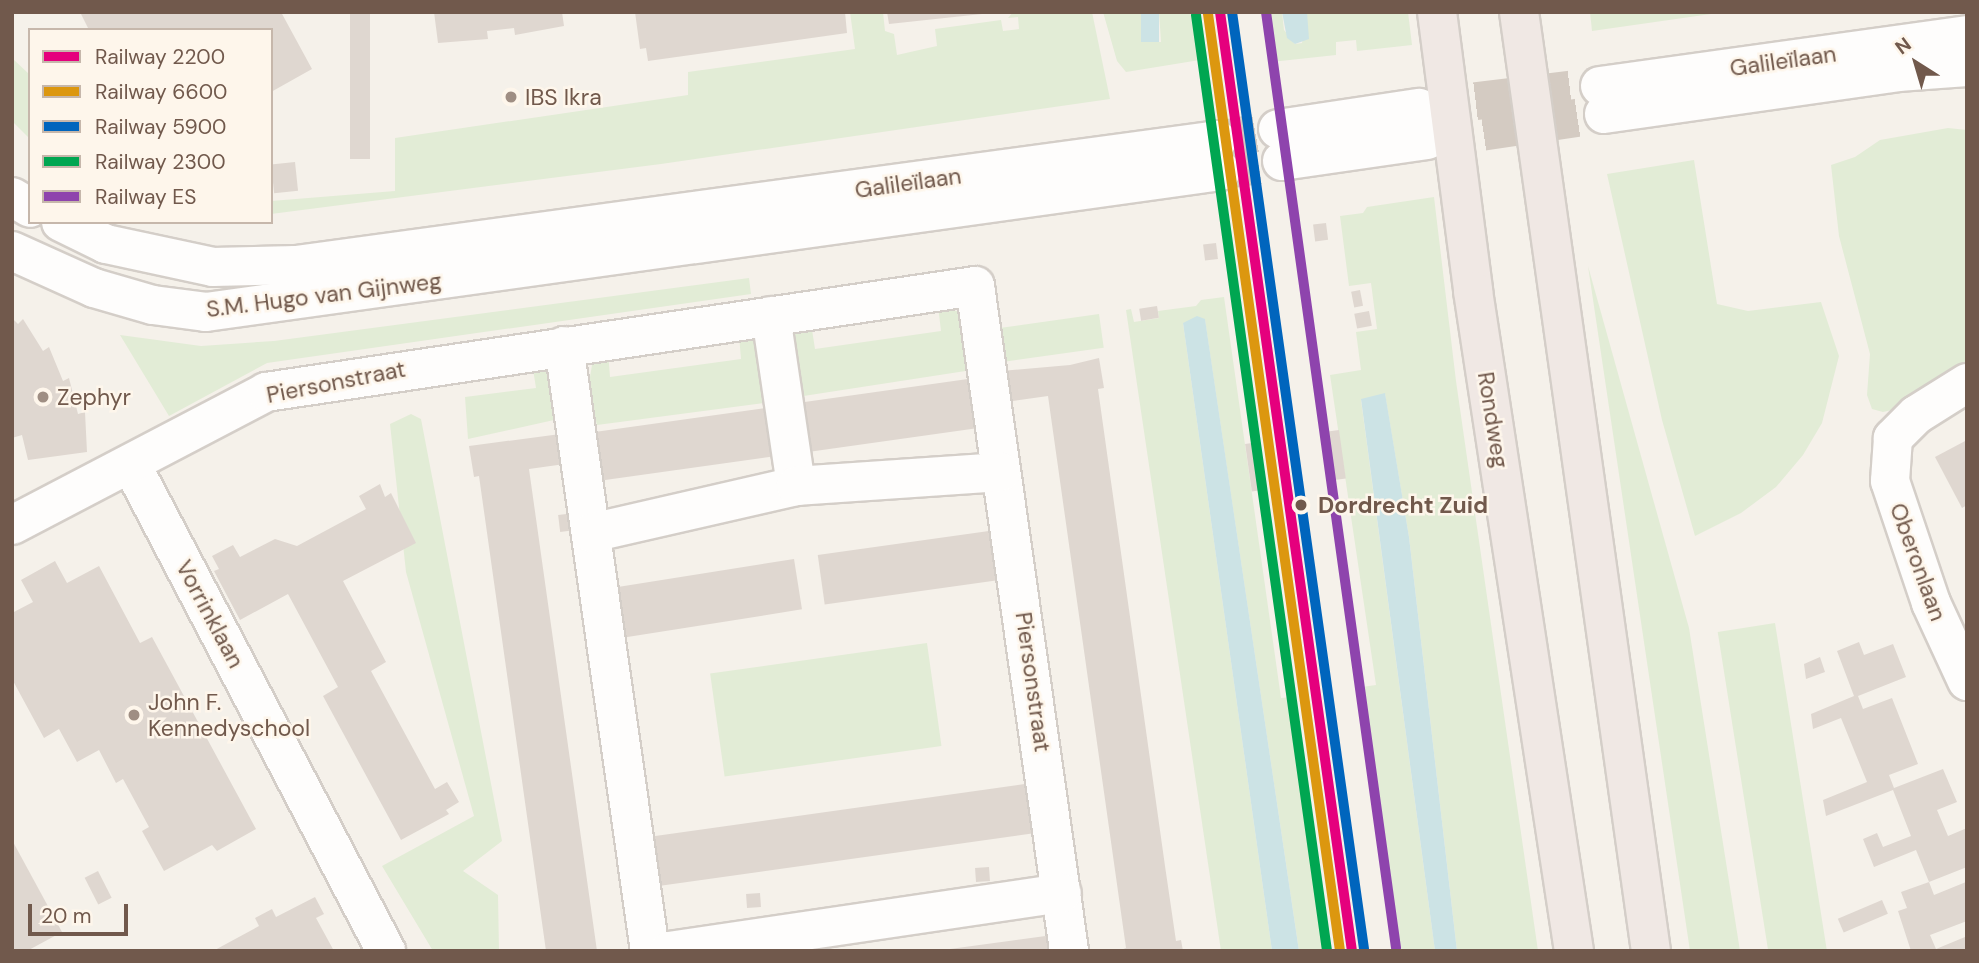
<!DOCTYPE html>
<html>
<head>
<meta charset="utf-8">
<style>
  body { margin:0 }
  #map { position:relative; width:1979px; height:963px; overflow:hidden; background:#f5f1ea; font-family:"DM Sans",sans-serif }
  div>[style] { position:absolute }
  .green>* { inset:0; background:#e2ecd6; transform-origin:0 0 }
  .water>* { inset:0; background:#cce3e5; transform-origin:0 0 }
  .building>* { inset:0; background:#dfd7d0; transform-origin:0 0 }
  .minor-tunnel>* { height:38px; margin-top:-19px; transform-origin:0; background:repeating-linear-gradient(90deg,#d4cbc2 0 38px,transparent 0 57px) }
  .roads { filter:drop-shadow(2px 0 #d4cec8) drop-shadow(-2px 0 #d4cec8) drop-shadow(0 2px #d4cec8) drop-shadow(0 -2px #d4cec8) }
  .minor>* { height:38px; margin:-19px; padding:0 19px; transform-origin:19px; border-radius:19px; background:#fefdfc }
  .highway>* { height:38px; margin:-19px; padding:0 19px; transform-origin:19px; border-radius:19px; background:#f0e8e4 }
  .rail-1>* { height:10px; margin:-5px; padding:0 5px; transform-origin:5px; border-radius:5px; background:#e5007d }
  .rail-2>* { height:10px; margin:-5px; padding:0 5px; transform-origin:5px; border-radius:5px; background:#dc970f }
  .rail-3>* { height:10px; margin:-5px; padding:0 5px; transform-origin:5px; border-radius:5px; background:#0065bd }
  .rail-4>* { height:10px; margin:-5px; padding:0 5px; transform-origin:5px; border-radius:5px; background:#00a651 }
  .rail-5>* { height:10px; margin:-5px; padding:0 5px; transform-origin:5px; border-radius:5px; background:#8e44ad }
  .dots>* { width:19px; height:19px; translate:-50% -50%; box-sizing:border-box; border:4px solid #fef6eb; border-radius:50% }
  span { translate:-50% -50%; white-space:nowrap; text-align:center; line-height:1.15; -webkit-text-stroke:5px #fef6eb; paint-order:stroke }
  .street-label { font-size:23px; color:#71594c }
  .poi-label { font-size:23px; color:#71594c }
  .left { translate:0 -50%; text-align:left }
  .stop-label { font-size:23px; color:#71594c; font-weight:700 }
  .frame { position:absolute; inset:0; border:14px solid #71594c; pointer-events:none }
  .legend { position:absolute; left:28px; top:28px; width:245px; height:196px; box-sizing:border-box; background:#fef6eb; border:2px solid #c6b7ab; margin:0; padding:9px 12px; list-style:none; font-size:21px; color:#71594c }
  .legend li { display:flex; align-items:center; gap:14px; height:35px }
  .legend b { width:35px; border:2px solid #c6b7ab }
  .north { position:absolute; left:1881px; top:28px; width:70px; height:70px; -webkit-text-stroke:5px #fef6eb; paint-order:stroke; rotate:323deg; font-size:19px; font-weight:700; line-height:28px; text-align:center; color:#71594c }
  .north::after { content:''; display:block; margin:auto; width:24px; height:32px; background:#71594c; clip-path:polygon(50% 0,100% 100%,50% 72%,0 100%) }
  .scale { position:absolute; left:28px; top:904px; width:100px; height:32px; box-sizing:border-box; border:4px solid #71594c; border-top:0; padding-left:9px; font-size:21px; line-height:24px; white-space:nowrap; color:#71594c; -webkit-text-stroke:5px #fef6eb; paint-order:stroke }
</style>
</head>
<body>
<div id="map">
  <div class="green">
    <i style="clip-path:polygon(850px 12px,883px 12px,885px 31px,894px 34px,897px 55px,937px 46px,935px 29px,1001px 20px,1003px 31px,1019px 29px,1018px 17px,1008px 18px,1013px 12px,1092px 12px,1110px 99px,661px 164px,271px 214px,271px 201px,395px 191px,395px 138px,688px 95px,688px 72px,855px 49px)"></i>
    <i style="clip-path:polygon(1103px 12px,1141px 12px,1143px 42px,1161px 42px,1159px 12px,1200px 12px,1206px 59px,1126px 72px,1117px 61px)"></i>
    <i style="clip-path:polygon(1264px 12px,1282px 12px,1284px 30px,1295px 44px,1302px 43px,1307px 12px,1408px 12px,1412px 45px,1357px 51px,1356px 40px,1336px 42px,1336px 55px,1271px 62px)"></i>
    <i style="clip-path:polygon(1590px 12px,1725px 12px,1592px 31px)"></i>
    <i style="clip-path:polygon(12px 58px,30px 75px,30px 139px,12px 121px)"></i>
    <i style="clip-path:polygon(1948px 128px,1967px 130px,1967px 374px,1914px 405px,1883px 412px,1872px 409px,1867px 395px,1870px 354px,1839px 236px,1831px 165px,1855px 157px,1880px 140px)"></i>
    <i style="clip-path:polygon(1694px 160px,1717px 304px,1748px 311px,1821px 302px,1839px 356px,1822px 423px,1803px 455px,1776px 487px,1741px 513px,1695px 536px,1662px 420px,1607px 174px)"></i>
    <i style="clip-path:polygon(1434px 197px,1456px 381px,1538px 951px,1457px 951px,1409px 537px,1385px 394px,1361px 400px,1435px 951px,1399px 951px,1362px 687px,1376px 685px,1330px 375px,1361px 370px,1356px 332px,1377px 329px,1371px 283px,1349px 286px,1340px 216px,1363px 213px,1367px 207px)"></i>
    <i style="clip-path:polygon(1588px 266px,1689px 628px,1740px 951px,1690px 951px)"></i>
    <i style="clip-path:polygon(749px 278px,751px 294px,267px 363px,169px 416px,120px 335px,201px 346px,274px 341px)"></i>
    <i style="clip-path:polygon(1224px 297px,1281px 698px,1292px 697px,1327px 951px,1299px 951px,1205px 320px,1183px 323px,1272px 951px,1221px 951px,1126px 310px,1131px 309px,1134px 322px,1159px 318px,1158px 311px,1196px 306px,1201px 300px)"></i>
    <i style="clip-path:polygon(938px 306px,960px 312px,972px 370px,797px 397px,789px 343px,794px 332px,811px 323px,815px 349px,941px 331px)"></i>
    <i style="left:1099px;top:314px;width:34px;height:104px;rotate:82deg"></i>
    <i style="clip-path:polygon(739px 335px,756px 340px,771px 402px,597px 425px,588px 389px,593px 359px,608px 351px,610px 377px,741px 359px)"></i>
    <i style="clip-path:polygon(532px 363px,551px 367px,563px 418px,468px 439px,465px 397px,536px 388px)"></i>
    <i style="clip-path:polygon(411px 414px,421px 419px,502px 841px,463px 871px,498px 895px,499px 951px,433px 951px,382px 866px,474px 816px,406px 572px,390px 424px)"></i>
    <i style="left:1775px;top:623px;width:332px;height:58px;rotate:81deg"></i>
    <i style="left:927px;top:643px;width:104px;height:219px;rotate:82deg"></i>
  </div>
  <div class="water">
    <i style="left:1141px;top:12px;width:18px;height:30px"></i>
    <i style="clip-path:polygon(1282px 12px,1307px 12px,1309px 39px,1295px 44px,1287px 38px)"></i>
    <i style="clip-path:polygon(1197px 316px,1205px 319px,1299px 951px,1272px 951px,1183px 323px)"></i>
    <i style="clip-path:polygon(1385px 393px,1409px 537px,1457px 951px,1435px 951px,1361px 399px)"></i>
  </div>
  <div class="building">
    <i style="clip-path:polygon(80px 12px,281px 12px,312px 69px,271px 92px,271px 30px,89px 30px)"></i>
    <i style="left:350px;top:12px;width:20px;height:147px"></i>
    <i style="clip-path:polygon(434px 12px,562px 12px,564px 26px,515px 35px,514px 28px,487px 31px,488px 39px,438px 43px)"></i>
    <i style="clip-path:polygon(635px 12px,845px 12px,847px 33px,648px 61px,646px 48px,640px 49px)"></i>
    <i style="clip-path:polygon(887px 12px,982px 12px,982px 14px,889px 24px)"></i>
    <i style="left:295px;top:162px;width:29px;height:24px;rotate:84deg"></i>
    <i style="left:1326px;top:223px;width:17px;height:13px;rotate:83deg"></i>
    <i style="left:1216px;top:243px;width:16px;height:13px;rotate:83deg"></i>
    <i style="left:1360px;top:290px;width:16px;height:9px;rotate:79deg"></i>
    <i style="left:1157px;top:306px;width:12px;height:18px;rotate:81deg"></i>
    <i style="left:1369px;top:311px;width:15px;height:15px;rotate:79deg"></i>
    <i style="clip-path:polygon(12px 318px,18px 324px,23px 319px,43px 351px,49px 347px,63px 381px,69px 378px,78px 414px,85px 412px,87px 452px,28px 460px,22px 435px,12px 438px)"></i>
    <i style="clip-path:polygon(1099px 358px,1104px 388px,1098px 389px,1165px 866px,1176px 941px,1181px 940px,1183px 951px,1118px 951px,1126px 948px,1048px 396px,1005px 402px,1001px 371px,1070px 365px)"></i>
    <i style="left:975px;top:378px;width:50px;height:181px;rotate:82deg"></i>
    <i style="left:773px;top:407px;width:49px;height:180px;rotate:82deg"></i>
    <i style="left:1339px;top:430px;width:49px;height:13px;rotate:82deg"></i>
    <i style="clip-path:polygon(568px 433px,572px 463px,529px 469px,597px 951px,546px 951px,479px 476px,474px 477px,469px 446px)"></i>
    <i style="clip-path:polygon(1967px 440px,1967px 505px,1962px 508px,1935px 457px)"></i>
    <i style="left:1259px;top:442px;width:48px;height:14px;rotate:82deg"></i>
    <i style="clip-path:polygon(380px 484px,385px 497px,391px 493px,416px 543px,343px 581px,386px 662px,371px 671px,435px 789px,447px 782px,459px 802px,446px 810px,449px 814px,401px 840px,323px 696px,338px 687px,288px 594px,240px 620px,214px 571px,219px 569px,212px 556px,233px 545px,240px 557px,275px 539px,297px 546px,366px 509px,359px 496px)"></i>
    <i style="left:575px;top:513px;width:17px;height:17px;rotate:83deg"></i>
    <i style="left:996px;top:530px;width:50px;height:180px;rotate:82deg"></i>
    <i style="left:794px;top:559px;width:51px;height:180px;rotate:81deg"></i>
    <i style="clip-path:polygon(55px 561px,67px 583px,99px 566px,140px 643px,152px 637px,256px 829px,217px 851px,212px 845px,164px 871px,142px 831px,149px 827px,123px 779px,116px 783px,99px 750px,77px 762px,59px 729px,44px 738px,12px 679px,12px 613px,33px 602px,21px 580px)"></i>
    <i style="clip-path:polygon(1859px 642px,1864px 655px,1893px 644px,1906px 677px,1858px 696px,1863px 709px,1892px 698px,1918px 764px,1889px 775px,1894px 788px,1943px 769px,1957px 802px,1937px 810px,1948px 836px,1967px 828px,1967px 867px,1929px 882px,1916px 850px,1874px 867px,1863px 839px,1877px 833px,1883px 847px,1911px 836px,1893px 790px,1826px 816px,1823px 800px,1867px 782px,1841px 718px,1813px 729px,1811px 714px,1854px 696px,1837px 651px)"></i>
    <i style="clip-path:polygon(1820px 657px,1825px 672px,1806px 679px,1804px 664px)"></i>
    <i style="left:1032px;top:783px;width:50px;height:384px;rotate:82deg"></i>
    <i style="clip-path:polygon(12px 840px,62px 932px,27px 951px,12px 951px)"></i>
    <i style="left:989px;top:867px;width:14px;height:14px;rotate:86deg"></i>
    <i style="left:98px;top:871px;width:30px;height:15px;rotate:63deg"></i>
    <i style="clip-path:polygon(1929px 882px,1934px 895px,1966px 882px,1967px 921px,1930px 935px,1936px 949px,1965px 937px,1967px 951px,1911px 951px,1898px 911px,1907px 908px,1901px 892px)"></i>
    <i style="left:760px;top:893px;width:14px;height:14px;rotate:86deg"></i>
    <i style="clip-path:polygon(315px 897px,324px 914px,316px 918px,334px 951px,213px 951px,259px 926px,255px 918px,272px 909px,276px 917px)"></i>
    <i style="left:1882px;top:900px;width:15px;height:48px;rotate:67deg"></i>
    <i style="clip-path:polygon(1053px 935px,1055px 951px,950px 951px,950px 949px)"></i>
  </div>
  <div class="minor-tunnel">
    <i style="left:1419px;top:108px;width:182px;rotate:-6.9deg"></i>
    <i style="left:1218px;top:140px;width:61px;rotate:-10.4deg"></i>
    <i style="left:1427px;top:140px;width:179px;rotate:-8.4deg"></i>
    <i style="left:1221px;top:171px;width:62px;rotate:-9.3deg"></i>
  </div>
  <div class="roads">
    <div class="minor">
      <i style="left:1600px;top:86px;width:371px;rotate:-7.9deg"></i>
      <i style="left:1604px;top:114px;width:297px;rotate:-8.1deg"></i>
      <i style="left:1898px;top:72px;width:69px;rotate:-4.1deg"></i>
      <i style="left:1278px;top:129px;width:143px;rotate:-8.5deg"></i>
      <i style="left:1282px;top:161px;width:147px;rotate:-8.2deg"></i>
      <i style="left:12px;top:197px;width:21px;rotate:31deg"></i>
      <i style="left:61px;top:222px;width:50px;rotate:26.1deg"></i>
      <i style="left:106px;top:244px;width:109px;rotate:12.1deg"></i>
      <i style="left:213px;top:267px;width:83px;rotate:-1.4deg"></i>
      <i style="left:296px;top:265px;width:930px;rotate:-7.72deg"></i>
      <i style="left:12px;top:251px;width:90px;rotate:24.3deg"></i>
      <i style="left:94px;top:288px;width:61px;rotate:16.1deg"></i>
      <i style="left:153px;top:305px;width:53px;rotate:7.5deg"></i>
      <i style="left:206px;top:312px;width:1025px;rotate:-7.91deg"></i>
      <i style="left:771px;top:316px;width:172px;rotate:81.6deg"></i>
      <i style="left:564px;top:346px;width:611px;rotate:81.91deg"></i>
      <i style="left:1967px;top:383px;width:60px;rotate:147.9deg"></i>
      <i style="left:1916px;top:415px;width:33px;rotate:135deg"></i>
      <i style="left:1893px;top:438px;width:43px;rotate:94deg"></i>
      <i style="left:1890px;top:481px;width:129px;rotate:71.4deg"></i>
      <i style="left:1931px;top:603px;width:86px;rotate:65.2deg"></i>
      <i style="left:131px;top:464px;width:550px;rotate:62.36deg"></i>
      <i style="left:12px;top:525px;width:287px;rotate:-27.6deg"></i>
      <i style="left:266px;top:392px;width:717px;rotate:-8.5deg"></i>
      <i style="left:975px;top:286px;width:672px;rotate:81.95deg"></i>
      <i style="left:591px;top:533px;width:210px;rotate:-12.9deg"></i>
      <i style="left:796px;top:486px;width:205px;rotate:-3.9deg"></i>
      <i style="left:669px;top:951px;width:397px;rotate:-8.4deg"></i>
    </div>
    <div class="highway">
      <i style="left:1437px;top:12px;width:281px;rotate:82.6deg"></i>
      <i style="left:1473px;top:291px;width:668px;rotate:81.3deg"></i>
      <i style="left:1519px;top:12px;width:948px;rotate:82deg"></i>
    </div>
  </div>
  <div class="rail-1">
    <i style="left:1220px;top:12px;width:948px;rotate:82deg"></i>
  </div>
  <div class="rail-2">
    <i style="left:1208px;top:14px;width:946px;rotate:81.98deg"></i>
  </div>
  <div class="rail-3">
    <i style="left:1232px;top:12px;width:946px;rotate:81.98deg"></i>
  </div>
  <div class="rail-4">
    <i style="left:1196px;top:15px;width:945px;rotate:82.03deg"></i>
  </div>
  <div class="rail-5">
    <i style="left:1266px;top:12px;width:945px;rotate:82.09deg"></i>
  </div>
  <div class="dots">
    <i style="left:511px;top:97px;background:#9f8e83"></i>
    <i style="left:43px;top:397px;background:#9f8e83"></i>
    <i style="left:1301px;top:505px;background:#71594c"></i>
    <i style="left:134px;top:715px;background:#9f8e83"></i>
  </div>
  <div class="street-label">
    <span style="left:1783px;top:61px;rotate:-8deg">Galileïlaan</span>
    <span style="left:908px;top:183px;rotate:-8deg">Galileïlaan</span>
    <span style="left:324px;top:295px;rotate:-7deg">S.M. Hugo van Gijnweg</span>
    <span style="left:336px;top:382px;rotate:-11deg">Piersonstraat</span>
    <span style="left:1493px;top:420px;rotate:81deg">Rondweg</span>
    <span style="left:1918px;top:562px;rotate:70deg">Oberonlaan</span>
    <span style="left:210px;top:614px;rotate:62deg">Vorrinklaan</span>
    <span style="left:1033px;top:682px;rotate:82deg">Piersonstraat</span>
  </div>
  <div class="poi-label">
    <span class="left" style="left:525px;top:97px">IBS Ikra</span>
    <span class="left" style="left:57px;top:397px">Zephyr</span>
    <span class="left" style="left:148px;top:715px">John F.<br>Kennedyschool</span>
  </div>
  <div class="stop-label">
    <span class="left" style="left:1318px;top:505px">Dordrecht Zuid</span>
  </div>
  <div class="frame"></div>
  <ul class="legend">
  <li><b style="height:9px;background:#e5007d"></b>Railway 2200</li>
  <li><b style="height:9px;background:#dc970f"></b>Railway 6600</li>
  <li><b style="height:9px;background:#0065bd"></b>Railway 5900</li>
  <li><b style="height:9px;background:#00a651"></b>Railway 2300</li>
  <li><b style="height:9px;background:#8e44ad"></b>Railway ES</li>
  </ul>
  <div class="north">N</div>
  <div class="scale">20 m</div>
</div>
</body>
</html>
